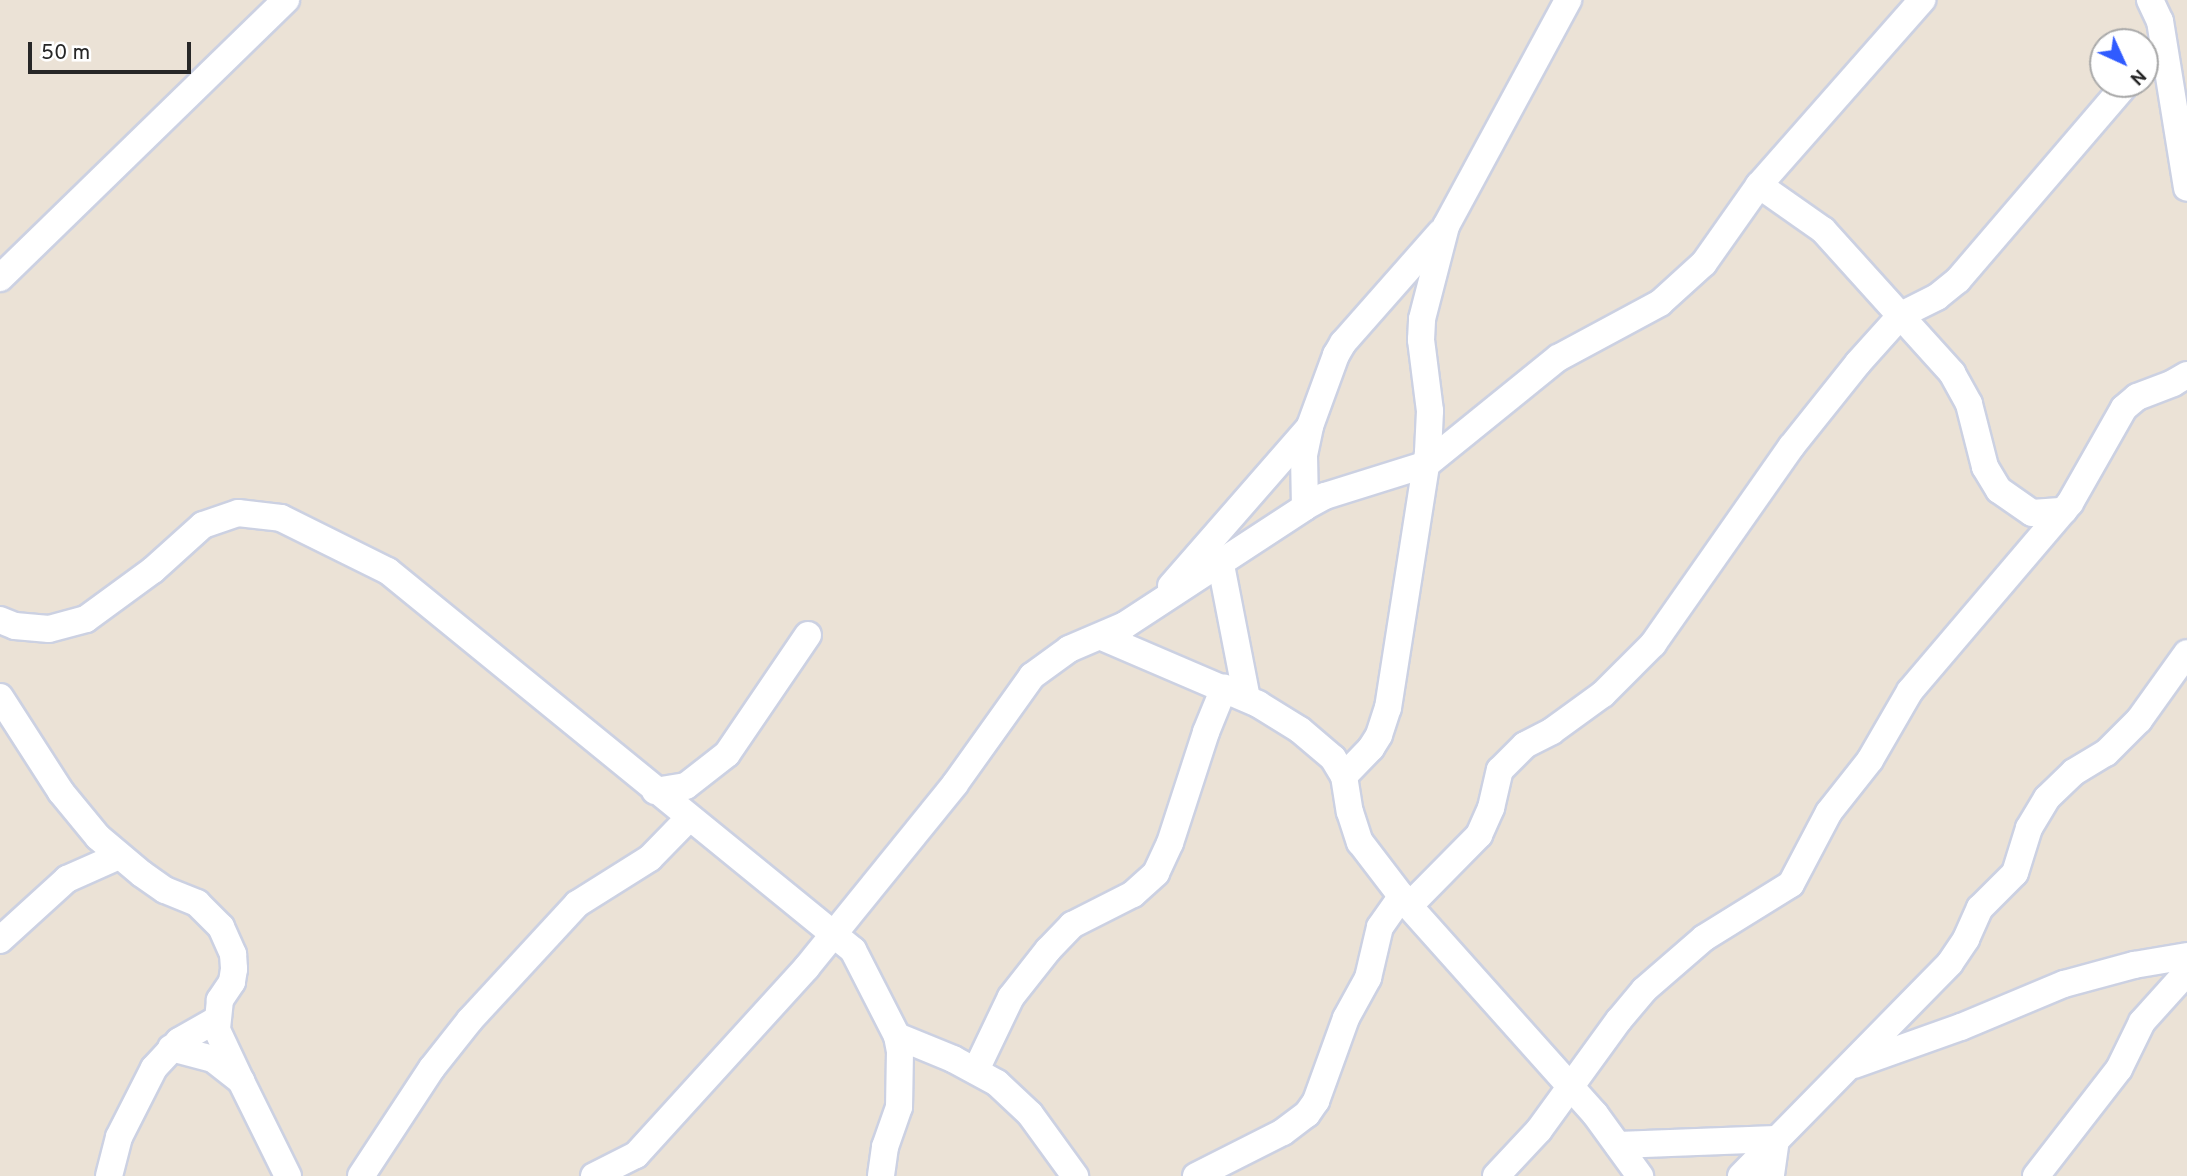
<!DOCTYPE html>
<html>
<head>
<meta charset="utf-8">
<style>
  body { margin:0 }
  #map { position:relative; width:2187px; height:1176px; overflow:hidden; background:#ebe2d6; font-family:Overpass,sans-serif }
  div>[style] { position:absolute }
  .roads { filter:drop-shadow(2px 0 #ccd1e2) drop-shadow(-2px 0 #ccd1e2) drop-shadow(0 2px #ccd1e2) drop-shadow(0 -2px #ccd1e2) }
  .minor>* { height:26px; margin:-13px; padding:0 13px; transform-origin:13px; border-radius:13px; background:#fff }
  span { translate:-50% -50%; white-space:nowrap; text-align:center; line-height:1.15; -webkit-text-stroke:6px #fff; paint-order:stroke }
  .north { position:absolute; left:2089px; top:28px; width:70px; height:70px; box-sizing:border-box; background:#fff; border:2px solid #a9a9a9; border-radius:50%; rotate:135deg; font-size:19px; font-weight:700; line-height:28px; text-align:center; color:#272727 }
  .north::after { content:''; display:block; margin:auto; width:24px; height:32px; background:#305bff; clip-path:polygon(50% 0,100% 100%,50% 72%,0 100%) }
  .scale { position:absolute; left:28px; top:42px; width:163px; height:32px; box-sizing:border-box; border:4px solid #272727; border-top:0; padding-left:9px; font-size:21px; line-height:24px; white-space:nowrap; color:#272727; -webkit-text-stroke:5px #fff; paint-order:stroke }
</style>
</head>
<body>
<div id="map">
  <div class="roads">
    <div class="minor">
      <i style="left:2150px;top:0;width:23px;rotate:65deg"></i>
      <i style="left:2160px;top:21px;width:169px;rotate:80.8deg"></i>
      <i style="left:1759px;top:185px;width:78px;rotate:35.1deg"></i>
      <i style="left:1823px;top:230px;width:193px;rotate:47.9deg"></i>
      <i style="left:1952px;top:373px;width:35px;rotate:61deg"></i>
      <i style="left:1969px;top:404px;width:65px;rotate:75.7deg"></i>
      <i style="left:1985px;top:467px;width:27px;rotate:59deg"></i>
      <i style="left:1999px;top:490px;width:40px;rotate:34.9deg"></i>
      <i style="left:2032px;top:513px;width:32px;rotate:-4deg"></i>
      <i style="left:0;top:278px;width:399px;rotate:-44.2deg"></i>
      <i style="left:1305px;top:507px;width:52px;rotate:-91.1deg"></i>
      <i style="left:1304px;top:455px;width:30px;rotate:-78deg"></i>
      <i style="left:1310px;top:426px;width:76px;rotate:-69.9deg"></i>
      <i style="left:1336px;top:355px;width:14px;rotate:-60deg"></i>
      <i style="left:1343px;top:343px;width:147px;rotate:-48.6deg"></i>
      <i style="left:1221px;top:565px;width:136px;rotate:79deg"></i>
      <i style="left:1171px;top:586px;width:210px;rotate:-48.9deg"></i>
      <i style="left:0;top:620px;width:16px;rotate:22deg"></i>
      <i style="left:15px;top:626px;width:34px;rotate:5deg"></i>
      <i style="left:49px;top:629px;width:38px;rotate:-15deg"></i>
      <i style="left:86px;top:619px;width:83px;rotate:-36.2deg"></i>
      <i style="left:153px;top:570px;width:67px;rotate:-42deg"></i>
      <i style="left:203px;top:525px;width:37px;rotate:-19deg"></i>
      <i style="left:238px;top:513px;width:43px;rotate:6.6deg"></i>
      <i style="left:281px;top:518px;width:119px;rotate:26.4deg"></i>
      <i style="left:388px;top:571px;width:600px;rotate:39.18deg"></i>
      <i style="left:853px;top:950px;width:97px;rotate:62.9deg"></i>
      <i style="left:897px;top:1036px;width:15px;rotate:79deg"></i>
      <i style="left:900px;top:1051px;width:56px;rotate:91deg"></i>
      <i style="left:899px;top:1107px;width:42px;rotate:109.3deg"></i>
      <i style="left:885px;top:1147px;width:29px;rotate:98deg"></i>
      <i style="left:1102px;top:637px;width:170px;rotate:23.2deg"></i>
      <i style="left:1258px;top:704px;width:49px;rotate:31.8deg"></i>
      <i style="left:1300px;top:730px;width:43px;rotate:40.3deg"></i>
      <i style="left:1333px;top:758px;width:21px;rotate:59deg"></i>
      <i style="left:1344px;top:776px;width:36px;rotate:81deg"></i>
      <i style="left:1350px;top:812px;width:32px;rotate:72deg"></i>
      <i style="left:1360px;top:842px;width:81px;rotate:52.6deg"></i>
      <i style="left:1409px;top:906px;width:279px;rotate:48.2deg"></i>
      <i style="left:1595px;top:1114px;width:77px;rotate:54deg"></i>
      <i style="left:0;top:697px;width:113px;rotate:57.3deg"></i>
      <i style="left:61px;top:792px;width:58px;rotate:50.6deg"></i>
      <i style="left:98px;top:837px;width:57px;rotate:40.1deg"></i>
      <i style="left:142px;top:874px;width:28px;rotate:35deg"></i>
      <i style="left:165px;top:890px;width:35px;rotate:22deg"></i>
      <i style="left:197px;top:903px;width:34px;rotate:45deg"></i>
      <i style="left:221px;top:927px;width:30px;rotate:66deg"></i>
      <i style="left:233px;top:954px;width:15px;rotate:86deg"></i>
      <i style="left:234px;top:969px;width:13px;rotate:99deg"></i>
      <i style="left:232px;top:982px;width:22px;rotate:124deg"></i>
      <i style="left:220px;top:1000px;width:30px;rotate:96deg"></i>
      <i style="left:217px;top:1030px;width:56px;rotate:64.8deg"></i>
      <i style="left:1344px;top:776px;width:39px;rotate:-46deg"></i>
      <i style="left:1371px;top:748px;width:15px;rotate:-58deg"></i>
      <i style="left:1379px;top:735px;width:28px;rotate:-72deg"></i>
      <i style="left:1388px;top:708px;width:259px;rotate:-81.1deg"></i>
      <i style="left:1428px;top:452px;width:41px;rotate:-87.2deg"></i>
      <i style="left:1430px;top:411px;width:72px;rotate:-97.2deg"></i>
      <i style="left:1421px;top:340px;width:21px;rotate:-87deg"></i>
      <i style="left:1422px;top:319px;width:96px;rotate:-75.5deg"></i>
      <i style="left:1446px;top:226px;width:257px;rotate:-61.6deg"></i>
      <i style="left:655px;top:791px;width:31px;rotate:-9deg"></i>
      <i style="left:686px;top:786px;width:52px;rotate:-38deg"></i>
      <i style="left:727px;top:754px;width:144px;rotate:-55.8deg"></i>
      <i style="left:1409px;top:906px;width:100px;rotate:-45.4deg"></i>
      <i style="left:1479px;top:835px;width:30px;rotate:-66deg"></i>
      <i style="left:1491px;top:808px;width:39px;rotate:-77deg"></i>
      <i style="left:1500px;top:770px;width:35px;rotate:-45deg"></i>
      <i style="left:1525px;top:745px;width:30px;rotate:-27deg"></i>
      <i style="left:1552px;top:731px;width:63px;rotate:-36deg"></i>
      <i style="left:1603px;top:694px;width:71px;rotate:-45deg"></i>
      <i style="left:1653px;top:644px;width:241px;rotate:-55deg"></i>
      <i style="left:1791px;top:447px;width:107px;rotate:-51.4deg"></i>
      <i style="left:1858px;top:363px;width:64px;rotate:-48.1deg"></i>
      <i style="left:1901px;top:315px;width:40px;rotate:-26.6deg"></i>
      <i style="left:1937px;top:297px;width:27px;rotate:-39deg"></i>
      <i style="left:1958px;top:280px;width:258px;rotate:-49.4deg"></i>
      <i style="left:0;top:940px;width:91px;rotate:-42.3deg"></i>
      <i style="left:67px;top:879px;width:57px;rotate:-23.9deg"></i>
      <i style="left:897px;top:1036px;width:61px;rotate:22.3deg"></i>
      <i style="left:953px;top:1059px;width:50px;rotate:28.6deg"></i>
      <i style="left:997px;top:1083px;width:45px;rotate:43.2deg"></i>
      <i style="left:1030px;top:1114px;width:77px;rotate:54deg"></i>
      <i style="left:171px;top:1048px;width:43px;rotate:14.7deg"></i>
      <i style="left:213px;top:1059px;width:36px;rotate:38deg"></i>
      <i style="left:241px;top:1081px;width:106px;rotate:63.7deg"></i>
      <i style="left:1854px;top:1065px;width:114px;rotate:-19.6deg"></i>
      <i style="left:1961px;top:1027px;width:112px;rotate:-22.7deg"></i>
      <i style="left:2064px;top:984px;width:73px;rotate:-15.2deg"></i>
      <i style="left:2134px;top:965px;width:54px;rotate:-9.6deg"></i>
      <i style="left:976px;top:1070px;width:81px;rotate:-64.4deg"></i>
      <i style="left:1011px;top:997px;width:60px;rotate:-51.8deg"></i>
      <i style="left:1048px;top:950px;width:35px;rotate:-46deg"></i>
      <i style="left:1072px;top:925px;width:68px;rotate:-26.9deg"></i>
      <i style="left:1133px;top:894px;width:31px;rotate:-42deg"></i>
      <i style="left:1156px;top:873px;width:33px;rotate:-65deg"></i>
      <i style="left:1170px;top:843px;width:117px;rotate:-72deg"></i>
      <i style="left:1206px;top:732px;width:48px;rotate:-67.8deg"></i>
      <i style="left:1618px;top:1145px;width:158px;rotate:-2.2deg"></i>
      <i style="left:1776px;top:1139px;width:37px;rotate:98deg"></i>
      <i style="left:109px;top:1176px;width:40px;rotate:-75.6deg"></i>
      <i style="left:119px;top:1137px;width:77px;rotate:-63.1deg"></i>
      <i style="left:154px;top:1068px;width:37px;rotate:-47deg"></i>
      <i style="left:179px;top:1041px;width:43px;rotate:-29.6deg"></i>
      <i style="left:361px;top:1176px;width:129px;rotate:-56.7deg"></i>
      <i style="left:432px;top:1068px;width:61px;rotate:-51.6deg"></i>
      <i style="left:470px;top:1020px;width:158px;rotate:-47.3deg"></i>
      <i style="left:577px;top:904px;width:86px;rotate:-32.2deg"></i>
      <i style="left:650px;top:858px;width:56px;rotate:-45.7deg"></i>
      <i style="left:594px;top:1176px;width:47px;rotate:-26.6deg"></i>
      <i style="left:636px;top:1155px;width:254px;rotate:-47.7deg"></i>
      <i style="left:807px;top:967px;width:235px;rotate:-51deg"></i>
      <i style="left:955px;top:784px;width:133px;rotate:-54.5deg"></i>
      <i style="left:1032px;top:676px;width:46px;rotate:-36.1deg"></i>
      <i style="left:1069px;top:649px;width:61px;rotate:-23.2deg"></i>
      <i style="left:1125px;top:625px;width:215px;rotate:-33.2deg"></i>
      <i style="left:1305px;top:507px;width:23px;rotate:-29deg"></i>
      <i style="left:1325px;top:496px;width:107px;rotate:-17.4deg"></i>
      <i style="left:1427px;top:464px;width:169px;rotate:-39deg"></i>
      <i style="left:1558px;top:358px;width:116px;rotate:-28.3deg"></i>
      <i style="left:1660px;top:303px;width:59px;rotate:-42.3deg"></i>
      <i style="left:1704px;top:263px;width:95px;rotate:-54.8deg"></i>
      <i style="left:1759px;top:185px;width:247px;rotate:-48.6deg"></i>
      <i style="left:1196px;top:1176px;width:97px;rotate:-26.8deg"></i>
      <i style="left:1283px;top:1132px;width:30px;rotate:-37deg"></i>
      <i style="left:1307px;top:1114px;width:16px;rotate:-55deg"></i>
      <i style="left:1316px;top:1101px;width:88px;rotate:-70.1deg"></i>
      <i style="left:1346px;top:1018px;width:46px;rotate:-61.2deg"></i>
      <i style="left:1368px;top:978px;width:52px;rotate:-76.8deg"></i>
      <i style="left:1380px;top:927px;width:38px;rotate:-55deg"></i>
      <i style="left:1496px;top:1176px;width:63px;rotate:-46.9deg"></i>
      <i style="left:1539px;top:1130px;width:136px;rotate:-54deg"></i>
      <i style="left:1619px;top:1020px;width:39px;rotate:-50deg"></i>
      <i style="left:1644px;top:990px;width:79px;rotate:-40.9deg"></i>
      <i style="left:1704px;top:938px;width:102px;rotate:-31.8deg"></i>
      <i style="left:1791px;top:884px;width:81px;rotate:-62.2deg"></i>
      <i style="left:1829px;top:812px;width:66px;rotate:-51.7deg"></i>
      <i style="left:1870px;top:760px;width:80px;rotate:-59.9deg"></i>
      <i style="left:1910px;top:691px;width:247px;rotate:-49.6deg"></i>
      <i style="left:2070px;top:503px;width:109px;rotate:-60.4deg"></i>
      <i style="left:2124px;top:408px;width:17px;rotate:-40deg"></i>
      <i style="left:2137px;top:397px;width:39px;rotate:-21deg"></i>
      <i style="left:2173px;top:383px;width:16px;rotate:-30deg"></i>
      <i style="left:1741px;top:1176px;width:298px;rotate:-45.5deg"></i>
      <i style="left:1950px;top:963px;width:29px;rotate:-56deg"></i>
      <i style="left:1966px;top:939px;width:34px;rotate:-66deg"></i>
      <i style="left:1980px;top:908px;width:49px;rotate:-45deg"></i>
      <i style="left:2015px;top:873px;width:47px;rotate:-72.7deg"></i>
      <i style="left:2029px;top:828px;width:35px;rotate:-59deg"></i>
      <i style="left:2047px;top:798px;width:37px;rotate:-44deg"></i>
      <i style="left:2074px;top:772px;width:37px;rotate:-31deg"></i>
      <i style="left:2106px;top:753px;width:47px;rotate:-45deg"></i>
      <i style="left:2139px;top:720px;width:82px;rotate:-54.4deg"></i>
      <i style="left:2036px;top:1176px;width:135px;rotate:-52.2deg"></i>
      <i style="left:2119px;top:1069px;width:52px;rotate:-63.9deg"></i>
      <i style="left:2142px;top:1022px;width:67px;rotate:-48deg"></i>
    </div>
  </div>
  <div class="north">N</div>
  <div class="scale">50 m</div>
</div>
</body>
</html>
